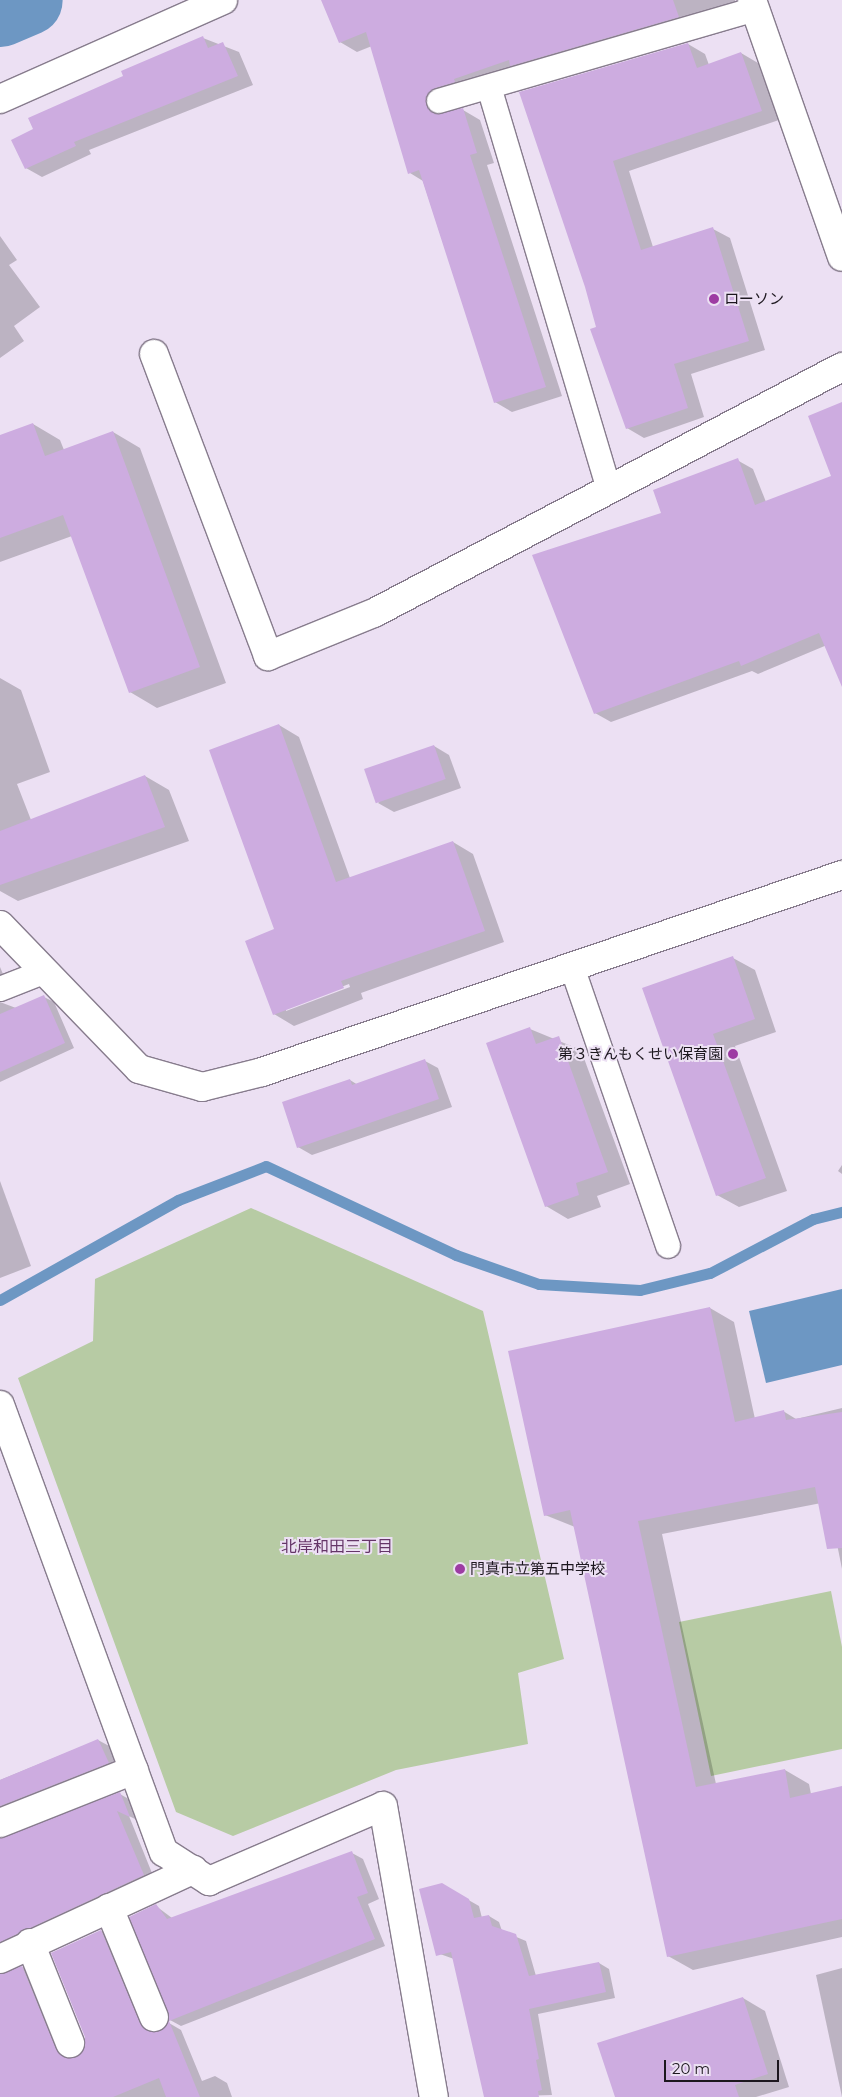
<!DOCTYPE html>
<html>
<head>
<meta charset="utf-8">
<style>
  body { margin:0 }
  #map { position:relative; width:842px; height:2097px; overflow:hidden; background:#ece0f3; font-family:Montserrat,"Noto Sans JP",sans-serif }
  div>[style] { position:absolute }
  .green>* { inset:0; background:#b7cba4 }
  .water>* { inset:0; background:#6d97c3 }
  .shadow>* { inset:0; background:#0003 }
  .stream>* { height:11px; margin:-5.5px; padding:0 5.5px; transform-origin:5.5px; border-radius:5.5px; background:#6d97c3 }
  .river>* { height:69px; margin:-34.5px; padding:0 34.5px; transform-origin:34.5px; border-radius:34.5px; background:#6d97c3 }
  .building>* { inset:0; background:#cdace0; transform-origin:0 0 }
  .roads { filter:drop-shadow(1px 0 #877c8d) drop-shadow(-1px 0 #877c8d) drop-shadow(0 1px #877c8d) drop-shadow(0 -1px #877c8d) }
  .lane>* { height:24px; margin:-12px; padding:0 12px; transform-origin:12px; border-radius:12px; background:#fff }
  .street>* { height:28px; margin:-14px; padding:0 14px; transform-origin:14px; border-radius:14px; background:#fff }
  .secondary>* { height:28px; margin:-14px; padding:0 14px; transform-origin:14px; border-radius:14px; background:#fff }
  .dots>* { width:14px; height:14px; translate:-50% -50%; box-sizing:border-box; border:2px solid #ece0f3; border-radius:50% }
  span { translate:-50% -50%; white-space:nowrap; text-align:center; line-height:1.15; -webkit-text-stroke:4px #ece0f3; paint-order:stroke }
  .poi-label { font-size:15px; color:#1c171e }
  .left { translate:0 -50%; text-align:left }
  .right { translate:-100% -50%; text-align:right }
  .neighbourhood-label { font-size:16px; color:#653568 }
  .scale { position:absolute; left:664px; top:2060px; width:115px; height:22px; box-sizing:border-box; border:2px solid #1c171e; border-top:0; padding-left:6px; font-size:15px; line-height:18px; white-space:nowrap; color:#1c171e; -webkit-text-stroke:4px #ece0f3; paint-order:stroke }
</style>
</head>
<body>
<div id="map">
  <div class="green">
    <i style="clip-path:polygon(251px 1208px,483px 1311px,564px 1659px,518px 1673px,528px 1744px,396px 1770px,233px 1836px,176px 1812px,18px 1378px,93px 1341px,95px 1279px)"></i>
    <i style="clip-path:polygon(831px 1591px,842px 1647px,842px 1749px,711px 1776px,679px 1622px)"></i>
  </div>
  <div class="water">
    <i style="clip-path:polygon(842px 1289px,842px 1365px,766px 1383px,749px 1311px)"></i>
  </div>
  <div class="shadow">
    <i style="clip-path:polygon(322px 0,735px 0,737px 8px,443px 107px,443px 114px,463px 110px,480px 120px,494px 163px,487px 165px,562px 396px,512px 412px,495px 402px,423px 181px,410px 173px,372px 46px,357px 52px,340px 42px)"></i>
    <i style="clip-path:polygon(203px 38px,239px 52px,253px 85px,89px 150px,91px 154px,42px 177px,26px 168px,35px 130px)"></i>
    <i style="clip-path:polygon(688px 44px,705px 54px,709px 65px,741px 53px,758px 63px,779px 120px,629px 171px,653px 247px,713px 229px,730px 238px,765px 350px,691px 374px,704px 417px,644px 438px,627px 428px,586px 287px,521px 93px)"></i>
    <i style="clip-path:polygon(0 236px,17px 260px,9px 265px,40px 307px,14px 326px,24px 341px,0 358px)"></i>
    <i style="clip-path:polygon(842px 403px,842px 653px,827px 645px,758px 674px,752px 671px,611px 722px,595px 713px,663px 513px,737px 460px,753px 469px,766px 502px,833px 477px)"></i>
    <i style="clip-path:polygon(33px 424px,60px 440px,64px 450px,113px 432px,140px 448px,226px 683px,157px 708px,130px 692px,72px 536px,0 562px,0 436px)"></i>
    <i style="clip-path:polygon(0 678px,21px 690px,50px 772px,17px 784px,31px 820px,145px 776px,169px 790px,189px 841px,18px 901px,0 891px)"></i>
    <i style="clip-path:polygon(evenodd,279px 725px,299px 737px,350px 878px,453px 842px,473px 854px,504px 942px,361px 993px,363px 999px,294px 1026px,274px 1014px,279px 725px,349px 984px,350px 987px,286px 1011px,286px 1008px,349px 984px)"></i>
    <i style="clip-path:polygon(434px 746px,449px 755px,461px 788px,394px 812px,378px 803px)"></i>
    <i style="clip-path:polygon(733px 958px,755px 970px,776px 1032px,735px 1046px,787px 1191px,739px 1207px,717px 1195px,644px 989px)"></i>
    <i style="clip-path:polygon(0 967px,6px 981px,0 988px)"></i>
    <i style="clip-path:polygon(44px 997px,54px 1002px,74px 1048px,0 1082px,0 1002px,16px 1008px)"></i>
    <i style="clip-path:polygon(530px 1029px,581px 1050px,630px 1184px,597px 1196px,601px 1207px,568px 1219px,546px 1206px)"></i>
    <i style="clip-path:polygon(425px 1061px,438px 1068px,452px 1107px,312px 1155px,298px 1147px,350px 1080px,358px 1085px)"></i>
    <i style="clip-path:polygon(842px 1165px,842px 1174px,838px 1171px)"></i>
    <i style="clip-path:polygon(0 1181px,31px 1266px,0 1278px)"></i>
    <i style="clip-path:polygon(710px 1308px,734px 1322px,755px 1419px,783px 1411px,796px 1419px,842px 1408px,842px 1499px,662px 1534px,716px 1784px,785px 1770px,809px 1784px,811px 1794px,842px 1787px,842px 1937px,693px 1970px,668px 1956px,575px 1527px,545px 1515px)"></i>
    <i style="clip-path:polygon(842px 1533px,842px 1569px,835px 1534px)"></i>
    <i style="clip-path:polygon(98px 1740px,111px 1747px,121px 1770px,0 1821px,0 1780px)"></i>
    <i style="clip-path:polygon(120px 1794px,132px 1801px,141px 1822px,129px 1816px,156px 1883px,0 1957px,0 1838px)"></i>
    <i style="clip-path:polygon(352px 1853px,363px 1859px,379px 1899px,368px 1904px,385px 1946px,181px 2026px,170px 2020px,156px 1906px,172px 1918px)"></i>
    <i style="clip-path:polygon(442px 1885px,479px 1906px,482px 1918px,489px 1916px,499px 1922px,502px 1931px,526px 1941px,536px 1976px,599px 1963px,609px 1969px,615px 1998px,538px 2014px,552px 2095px,486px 2097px,454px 1959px,440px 1954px)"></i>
    <i style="clip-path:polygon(101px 1931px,114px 1938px,154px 2032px,169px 2023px,181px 2030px,202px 2081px,215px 2076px,227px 2083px,232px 2097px,0 2097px,0 1975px,22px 1967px,35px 1975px,68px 2057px,76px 2059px,84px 2053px)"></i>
    <i style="clip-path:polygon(842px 1968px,842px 2097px,816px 1975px)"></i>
    <i style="clip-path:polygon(743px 1998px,765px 2011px,789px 2087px,756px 2097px,616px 2097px)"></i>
  </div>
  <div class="stream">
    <i style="left:0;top:1300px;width:204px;rotate:-29.3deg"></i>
    <i style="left:178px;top:1200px;width:94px;rotate:-21.1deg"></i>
    <i style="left:266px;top:1166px;width:210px;rotate:25.1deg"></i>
    <i style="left:456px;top:1255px;width:88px;rotate:19.3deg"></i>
    <i style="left:539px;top:1284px;width:101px;rotate:3.4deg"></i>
    <i style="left:640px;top:1290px;width:72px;rotate:-13.7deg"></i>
    <i style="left:710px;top:1273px;width:116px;rotate:-27.7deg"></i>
    <i style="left:813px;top:1219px;width:30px;rotate:-14deg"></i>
  </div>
  <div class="river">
    <i style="left:0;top:12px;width:30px;rotate:-23deg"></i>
  </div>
  <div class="building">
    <i style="clip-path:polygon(321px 0,673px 0,679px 17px,510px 66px,509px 60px,454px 79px,455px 82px,435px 88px,426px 97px,426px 105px,435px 114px,463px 108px,477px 153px,470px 155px,546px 387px,494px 403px,419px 170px,408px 174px,366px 32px,339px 43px)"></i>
    <i style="clip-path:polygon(203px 36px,208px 48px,223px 42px,238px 76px,74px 142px,76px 146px,25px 169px,11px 140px,33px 129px,28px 118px,123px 76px,121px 71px)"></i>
    <i style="clip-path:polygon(688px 43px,697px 68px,741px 52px,762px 111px,613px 161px,641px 250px,713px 227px,749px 341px,674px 364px,688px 408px,626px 429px,590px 329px,596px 327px,585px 287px,519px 92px)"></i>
    <i style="clip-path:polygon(842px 402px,842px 687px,819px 633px,741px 666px,739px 661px,594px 714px,532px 555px,661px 513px,653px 490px,738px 458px,755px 505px,831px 476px,808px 416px)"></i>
    <i style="clip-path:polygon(33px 423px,45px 456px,113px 431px,200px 667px,129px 693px,63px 515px,0 538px,0 435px)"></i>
    <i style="clip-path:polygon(279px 724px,336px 882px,453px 841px,485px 931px,341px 981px,344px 988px,273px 1015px,245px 941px,274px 929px,209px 750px)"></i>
    <i style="left:434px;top:745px;width:36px;height:74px;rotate:71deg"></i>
    <i style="clip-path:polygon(145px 775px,165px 827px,0 885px,0 831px)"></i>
    <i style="clip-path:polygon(733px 956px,755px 1019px,713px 1034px,766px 1178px,716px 1196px,642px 988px)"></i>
    <i style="clip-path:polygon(44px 995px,65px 1043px,0 1072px,0 1014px)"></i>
    <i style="clip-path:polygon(530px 1027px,536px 1044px,559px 1036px,608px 1172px,576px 1183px,579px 1195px,545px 1207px,486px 1043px)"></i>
    <i style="clip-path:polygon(425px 1059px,439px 1099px,297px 1148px,282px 1102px,350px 1079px,352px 1085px)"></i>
    <i style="clip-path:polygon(710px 1307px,735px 1422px,784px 1410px,786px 1420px,842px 1412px,842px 1548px,827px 1549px,815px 1487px,638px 1521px,696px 1787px,785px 1769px,790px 1798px,842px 1786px,842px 1919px,667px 1957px,570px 1510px,544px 1516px,508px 1351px)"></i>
    <i style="clip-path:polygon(98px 1739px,109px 1763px,0 1806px,0 1780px)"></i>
    <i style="clip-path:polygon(120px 1792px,130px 1817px,117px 1811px,144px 1875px,0 1942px,0 1838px)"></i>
    <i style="clip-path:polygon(352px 1851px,368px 1893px,357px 1897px,375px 1939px,169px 2021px,129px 1917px,156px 1904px,167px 1919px)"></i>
    <i style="clip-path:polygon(442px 1883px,469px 1899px,474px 1918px,489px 1915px,492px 1926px,516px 1934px,529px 1976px,599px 1962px,606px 1992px,529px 2009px,539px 2059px,536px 2060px,542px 2090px,538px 2091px,539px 2097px,484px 2097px,451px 1952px,436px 1956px,419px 1889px)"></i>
    <i style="clip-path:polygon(101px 1930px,140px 2023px,152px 2032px,169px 2021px,200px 2097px,166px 2097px,159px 2078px,113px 2097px,0 2097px,0 1974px,22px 1966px,56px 2049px,67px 2058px,76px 2057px,85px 2046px,85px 2037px,51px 1953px)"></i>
    <i style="clip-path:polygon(743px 1997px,768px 2074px,735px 2085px,739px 2097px,615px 2097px,597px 2043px)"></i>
  </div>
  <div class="roads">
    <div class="lane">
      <i style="left:489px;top:87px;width:420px;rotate:73.4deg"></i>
      <i style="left:439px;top:101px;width:330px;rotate:-16.2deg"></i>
      <i style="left:572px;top:967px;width:295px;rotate:71deg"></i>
      <i style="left:0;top:989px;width:49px;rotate:-21.4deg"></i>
    </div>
    <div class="street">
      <i style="left:0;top:99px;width:244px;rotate:-23.9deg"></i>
      <i style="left:154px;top:354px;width:323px;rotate:69.3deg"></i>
      <i style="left:268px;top:656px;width:114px;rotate:-22.1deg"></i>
      <i style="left:374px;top:613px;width:529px;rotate:-27.73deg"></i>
      <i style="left:0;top:925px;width:200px;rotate:46deg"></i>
      <i style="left:139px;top:1069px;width:66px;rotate:15.9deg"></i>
      <i style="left:202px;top:1087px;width:62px;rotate:-14deg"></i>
      <i style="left:262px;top:1072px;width:613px;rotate:-18.76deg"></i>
      <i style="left:0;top:1405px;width:476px;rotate:69.9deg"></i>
      <i style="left:164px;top:1852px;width:54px;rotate:32.8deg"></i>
      <i style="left:209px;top:1881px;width:189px;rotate:-23.3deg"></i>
      <i style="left:383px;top:1806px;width:295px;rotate:80.1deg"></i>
      <i style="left:0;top:1823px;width:144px;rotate:-21.6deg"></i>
      <i style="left:109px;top:1908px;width:118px;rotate:67.6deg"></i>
      <i style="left:30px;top:1943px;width:108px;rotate:68.2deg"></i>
      <i style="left:0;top:1959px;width:213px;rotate:-24.8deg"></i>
    </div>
    <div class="secondary">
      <i style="left:752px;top:0;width:272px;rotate:70.7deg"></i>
    </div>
  </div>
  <div class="dots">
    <i style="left:714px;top:299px;background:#9d3ca3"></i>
    <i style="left:733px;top:1054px;background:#9d3ca3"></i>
    <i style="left:460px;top:1569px;background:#9d3ca3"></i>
  </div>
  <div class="poi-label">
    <span class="left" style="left:724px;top:299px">ローソン</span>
    <span class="right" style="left:723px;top:1054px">第３きんもくせい保育園</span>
    <span class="left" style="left:470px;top:1569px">門真市立第五中学校</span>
  </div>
  <div class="neighbourhood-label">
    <span style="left:337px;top:1547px">北岸和田三丁目</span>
  </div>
  <div class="scale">20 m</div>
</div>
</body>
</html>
